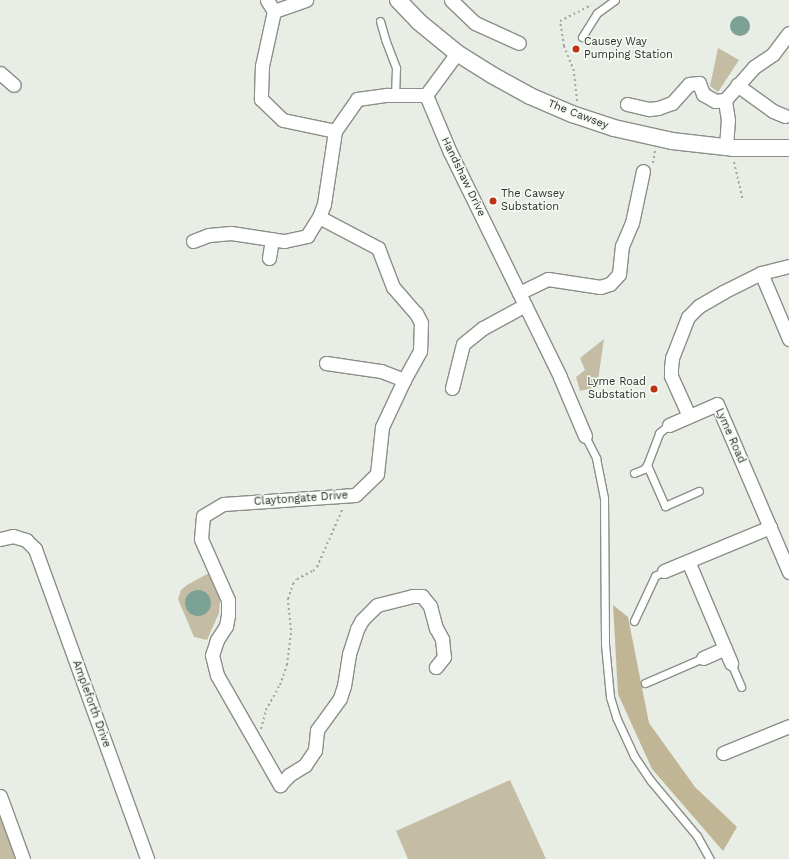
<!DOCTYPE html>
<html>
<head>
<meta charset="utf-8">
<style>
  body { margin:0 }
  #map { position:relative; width:789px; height:859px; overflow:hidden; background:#e8ede5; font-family:"Work Sans",sans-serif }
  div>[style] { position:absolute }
  .green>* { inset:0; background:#c4bda4 }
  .forest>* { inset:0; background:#c0b696 }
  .water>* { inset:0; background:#7ca195 }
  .round { border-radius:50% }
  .path>* { height:2px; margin-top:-1px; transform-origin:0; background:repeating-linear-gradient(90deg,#a1a59f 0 2px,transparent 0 5px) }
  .roads { filter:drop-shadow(1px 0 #8b8f88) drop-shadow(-1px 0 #8b8f88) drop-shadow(0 1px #8b8f88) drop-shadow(0 -1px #8b8f88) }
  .service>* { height:7px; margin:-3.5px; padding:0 3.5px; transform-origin:3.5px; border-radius:3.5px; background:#fff }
  .minor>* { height:13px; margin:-6.5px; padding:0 6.5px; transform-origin:6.5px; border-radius:6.5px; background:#fff }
  .tertiary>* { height:16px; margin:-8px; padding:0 8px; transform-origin:8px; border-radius:8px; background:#fff }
  .dots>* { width:11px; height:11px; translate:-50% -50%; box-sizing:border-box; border:2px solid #f5faf2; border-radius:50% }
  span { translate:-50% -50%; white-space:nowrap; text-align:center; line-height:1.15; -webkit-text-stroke:3px #f5faf2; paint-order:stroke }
  .poi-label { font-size:11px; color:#2d2f2c }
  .left { translate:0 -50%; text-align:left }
  .right { translate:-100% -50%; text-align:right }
  .street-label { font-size:11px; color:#2d2f2c }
</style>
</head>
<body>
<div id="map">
  <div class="green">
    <i style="clip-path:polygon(718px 48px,739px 60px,718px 92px,710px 86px)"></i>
    <i style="clip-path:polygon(604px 339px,597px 387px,580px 391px,576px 377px,585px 370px,580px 358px)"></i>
    <i style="clip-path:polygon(209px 573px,220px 599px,219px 613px,207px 640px,194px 637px,178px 599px,181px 590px,187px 585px)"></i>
    <i style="clip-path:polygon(510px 780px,546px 859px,408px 859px,396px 831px)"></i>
    <i style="clip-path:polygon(0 812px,18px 859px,0 859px)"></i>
  </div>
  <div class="forest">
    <i style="clip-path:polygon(613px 605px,628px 617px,649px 723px,695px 787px,737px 827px,723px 851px,652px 769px,618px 694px)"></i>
  </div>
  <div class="water">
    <i class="round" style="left:730px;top:16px;width:20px;height:20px"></i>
    <i class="round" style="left:185px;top:590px;width:26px;height:26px"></i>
  </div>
  <div class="path">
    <i style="left:577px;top:101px;width:30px;rotate:-96deg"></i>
    <i style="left:574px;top:71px;width:27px;rotate:-112deg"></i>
    <i style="left:564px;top:46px;width:25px;rotate:-99deg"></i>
    <i style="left:560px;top:21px;width:35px;rotate:-27deg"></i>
    <i style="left:734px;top:162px;width:37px;rotate:77deg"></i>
    <i style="left:653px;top:163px;width:13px;rotate:-81deg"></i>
    <i style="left:261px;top:729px;width:20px;rotate:-75deg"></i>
    <i style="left:266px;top:710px;width:29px;rotate:-61deg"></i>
    <i style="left:280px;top:685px;width:21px;rotate:-71deg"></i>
    <i style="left:287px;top:665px;width:35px;rotate:-83deg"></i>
    <i style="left:291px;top:630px;width:31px;rotate:-96deg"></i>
    <i style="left:288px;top:599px;width:16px;rotate:-72deg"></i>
    <i style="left:293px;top:584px;width:6px;rotate:-51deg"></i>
    <i style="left:297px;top:579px;width:18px;rotate:-27deg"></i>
    <i style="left:313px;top:571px;width:6px;rotate:-45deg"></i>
    <i style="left:317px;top:567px;width:64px;rotate:-66.2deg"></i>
  </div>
  <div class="roads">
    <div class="service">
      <i style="left:380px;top:21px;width:19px;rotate:74deg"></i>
      <i style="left:385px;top:39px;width:31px;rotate:69deg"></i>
      <i style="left:396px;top:68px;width:27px;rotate:92deg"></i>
      <i style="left:582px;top:37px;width:28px;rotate:-58deg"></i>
      <i style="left:597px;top:13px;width:22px;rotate:-36deg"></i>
      <i style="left:585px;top:436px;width:25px;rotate:63deg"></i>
      <i style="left:596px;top:458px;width:41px;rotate:78.7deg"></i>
      <i style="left:604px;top:498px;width:146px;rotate:89.6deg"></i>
      <i style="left:605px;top:644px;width:53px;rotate:84.6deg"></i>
      <i style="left:610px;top:697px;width:21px;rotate:73deg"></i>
      <i style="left:616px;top:717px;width:43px;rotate:65.2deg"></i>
      <i style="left:634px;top:756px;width:30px;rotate:56deg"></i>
      <i style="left:651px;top:781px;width:72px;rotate:50.1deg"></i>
      <i style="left:697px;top:836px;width:26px;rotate:61deg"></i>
      <i style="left:647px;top:465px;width:45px;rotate:66.3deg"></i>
      <i style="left:665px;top:506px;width:37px;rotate:-24deg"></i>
      <i style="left:634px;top:473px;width:11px;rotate:-22deg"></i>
      <i style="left:644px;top:469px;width:5px;rotate:-53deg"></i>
      <i style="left:647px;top:465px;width:34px;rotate:-69deg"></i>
      <i style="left:659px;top:433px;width:13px;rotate:-39deg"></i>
      <i style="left:634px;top:621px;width:50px;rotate:-65deg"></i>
      <i style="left:655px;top:576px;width:10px;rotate:-29deg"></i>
      <i style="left:731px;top:663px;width:26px;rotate:67deg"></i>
      <i style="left:645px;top:683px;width:63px;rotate:-23.3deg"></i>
    </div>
    <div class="minor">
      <i style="left:267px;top:0;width:13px;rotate:58deg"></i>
      <i style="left:274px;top:11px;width:56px;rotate:102.3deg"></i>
      <i style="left:262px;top:66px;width:33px;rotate:92deg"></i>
      <i style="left:261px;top:99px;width:30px;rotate:44deg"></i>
      <i style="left:283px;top:120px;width:53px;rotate:11.9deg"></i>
      <i style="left:451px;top:0;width:33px;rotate:44deg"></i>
      <i style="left:475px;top:23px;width:48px;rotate:24.4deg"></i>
      <i style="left:274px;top:11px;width:34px;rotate:-19deg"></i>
      <i style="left:457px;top:53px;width:52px;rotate:126.4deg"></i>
      <i style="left:426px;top:95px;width:62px;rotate:67.2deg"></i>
      <i style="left:450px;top:152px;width:250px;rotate:63.9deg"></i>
      <i style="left:560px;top:377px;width:64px;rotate:67deg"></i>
      <i style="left:0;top:73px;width:18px;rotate:41deg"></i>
      <i style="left:737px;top:85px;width:44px;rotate:35.8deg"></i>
      <i style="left:773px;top:111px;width:13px;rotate:23deg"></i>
      <i style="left:627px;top:104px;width:23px;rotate:13deg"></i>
      <i style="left:649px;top:109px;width:9px;rotate:-6deg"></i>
      <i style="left:658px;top:108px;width:15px;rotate:-20deg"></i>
      <i style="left:672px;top:103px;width:25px;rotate:-48deg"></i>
      <i style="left:689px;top:84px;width:10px;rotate:-6deg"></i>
      <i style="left:699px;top:83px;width:12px;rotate:70deg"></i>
      <i style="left:703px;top:94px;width:14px;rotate:30deg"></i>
      <i style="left:715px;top:101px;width:10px;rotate:-6deg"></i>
      <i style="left:726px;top:147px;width:27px;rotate:-86deg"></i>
      <i style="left:728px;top:120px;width:20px;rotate:-99deg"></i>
      <i style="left:725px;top:100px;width:44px;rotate:-48.7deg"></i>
      <i style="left:754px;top:67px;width:23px;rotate:-34deg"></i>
      <i style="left:773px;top:54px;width:26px;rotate:-53deg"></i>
      <i style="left:319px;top:217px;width:67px;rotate:27.7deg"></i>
      <i style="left:378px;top:248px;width:42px;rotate:69deg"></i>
      <i style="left:393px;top:287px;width:35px;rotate:49deg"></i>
      <i style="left:416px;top:313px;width:11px;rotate:63deg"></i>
      <i style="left:421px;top:323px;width:28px;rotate:92deg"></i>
      <i style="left:420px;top:351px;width:33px;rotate:119deg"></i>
      <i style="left:404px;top:380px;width:52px;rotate:115.1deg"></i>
      <i style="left:382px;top:427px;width:47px;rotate:96.1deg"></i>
      <i style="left:377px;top:474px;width:30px;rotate:136deg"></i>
      <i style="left:355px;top:495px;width:132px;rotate:176.1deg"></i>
      <i style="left:223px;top:504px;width:23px;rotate:149deg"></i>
      <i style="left:203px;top:516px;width:23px;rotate:95deg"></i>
      <i style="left:201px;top:539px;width:67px;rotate:66.1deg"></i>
      <i style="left:228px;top:600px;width:15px;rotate:90deg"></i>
      <i style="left:228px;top:615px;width:11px;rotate:100deg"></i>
      <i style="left:226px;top:626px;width:17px;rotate:123deg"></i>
      <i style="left:217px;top:640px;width:16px;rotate:108deg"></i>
      <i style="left:212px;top:655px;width:21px;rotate:76deg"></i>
      <i style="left:217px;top:675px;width:127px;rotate:60.2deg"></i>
      <i style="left:280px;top:785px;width:13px;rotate:-48deg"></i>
      <i style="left:289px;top:775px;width:19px;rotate:-32deg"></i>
      <i style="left:305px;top:765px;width:18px;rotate:-56deg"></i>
      <i style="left:315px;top:750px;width:20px;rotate:-84deg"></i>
      <i style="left:317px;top:730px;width:39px;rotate:-54deg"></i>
      <i style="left:340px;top:698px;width:13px;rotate:-72deg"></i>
      <i style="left:344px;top:686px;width:32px;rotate:-81deg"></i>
      <i style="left:349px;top:654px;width:26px;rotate:-72deg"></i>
      <i style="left:357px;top:629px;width:10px;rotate:-61deg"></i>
      <i style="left:362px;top:620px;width:21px;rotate:-45deg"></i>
      <i style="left:377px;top:605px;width:36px;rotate:-14deg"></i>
      <i style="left:412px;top:596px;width:10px"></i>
      <i style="left:422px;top:596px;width:13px;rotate:51deg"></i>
      <i style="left:430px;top:606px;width:23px;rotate:75deg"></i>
      <i style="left:436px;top:628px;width:13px;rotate:61deg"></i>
      <i style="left:442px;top:639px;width:18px;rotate:84deg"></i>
      <i style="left:444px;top:657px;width:13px;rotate:129deg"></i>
      <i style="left:193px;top:241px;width:17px;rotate:-21deg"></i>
      <i style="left:209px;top:235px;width:22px;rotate:-5deg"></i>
      <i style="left:231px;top:233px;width:54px;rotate:8.6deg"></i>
      <i style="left:284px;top:241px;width:24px;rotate:-12deg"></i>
      <i style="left:307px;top:236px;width:22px;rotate:-58deg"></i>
      <i style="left:319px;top:217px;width:14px;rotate:-69deg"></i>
      <i style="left:324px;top:204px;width:74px;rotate:-81.4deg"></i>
      <i style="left:335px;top:131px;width:39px;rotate:-55deg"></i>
      <i style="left:357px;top:99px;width:30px;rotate:-8deg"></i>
      <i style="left:387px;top:95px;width:39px"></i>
      <i style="left:269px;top:258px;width:19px;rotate:-81deg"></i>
      <i style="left:761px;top:273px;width:72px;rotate:67deg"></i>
      <i style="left:519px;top:293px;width:32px;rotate:-26deg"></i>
      <i style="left:548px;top:279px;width:53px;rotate:8.7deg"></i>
      <i style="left:600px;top:287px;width:10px;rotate:-17deg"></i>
      <i style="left:610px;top:284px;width:13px;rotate:-48deg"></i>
      <i style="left:619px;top:274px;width:28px;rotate:-84deg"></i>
      <i style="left:622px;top:246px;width:25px;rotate:-67deg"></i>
      <i style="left:632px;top:223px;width:53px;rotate:-78.1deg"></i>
      <i style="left:326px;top:363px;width:56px;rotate:8.3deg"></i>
      <i style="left:381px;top:371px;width:25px;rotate:21deg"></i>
      <i style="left:452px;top:388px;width:45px;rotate:-76deg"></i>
      <i style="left:463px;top:344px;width:26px;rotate:-39deg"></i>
      <i style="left:483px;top:328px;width:48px;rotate:-28.7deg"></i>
      <i style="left:689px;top:416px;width:44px;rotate:-114.2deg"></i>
      <i style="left:671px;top:376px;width:8px;rotate:-90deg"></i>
      <i style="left:671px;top:368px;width:10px;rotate:-84deg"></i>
      <i style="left:672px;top:358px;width:44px;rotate:-68.7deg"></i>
      <i style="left:688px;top:317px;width:16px;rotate:-45deg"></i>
      <i style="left:699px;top:306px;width:28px;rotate:-30deg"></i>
      <i style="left:723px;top:292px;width:42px;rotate:-26.6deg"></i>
      <i style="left:761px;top:273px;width:29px;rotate:-14deg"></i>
      <i style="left:669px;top:425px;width:52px;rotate:-23.6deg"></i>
      <i style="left:717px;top:404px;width:183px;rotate:66.8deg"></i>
      <i style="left:0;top:539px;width:13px;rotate:-13deg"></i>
      <i style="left:13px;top:536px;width:14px;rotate:17deg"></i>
      <i style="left:26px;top:540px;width:13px;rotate:45deg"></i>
      <i style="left:35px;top:549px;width:330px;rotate:70.1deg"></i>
      <i style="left:688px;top:561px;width:111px;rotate:67.1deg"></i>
      <i style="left:664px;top:571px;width:115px;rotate:-22.5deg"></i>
      <i style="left:703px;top:658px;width:24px;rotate:-24deg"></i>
      <i style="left:723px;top:753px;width:71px;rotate:-22.2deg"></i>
      <i style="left:0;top:796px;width:67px;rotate:69.9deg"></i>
    </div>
    <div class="tertiary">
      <i style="left:398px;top:0;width:30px;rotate:46deg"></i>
      <i style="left:419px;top:22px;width:49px;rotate:39.2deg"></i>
      <i style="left:457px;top:53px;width:41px;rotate:32.2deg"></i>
      <i style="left:492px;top:75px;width:43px;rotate:28.9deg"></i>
      <i style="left:530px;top:96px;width:46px;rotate:23.2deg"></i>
      <i style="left:572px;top:114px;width:44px;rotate:18.4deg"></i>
      <i style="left:614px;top:128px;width:59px;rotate:12.6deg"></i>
      <i style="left:672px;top:141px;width:61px;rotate:6.5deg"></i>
      <i style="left:733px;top:148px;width:56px"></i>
    </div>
  </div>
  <div class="dots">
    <i style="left:576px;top:49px;background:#be3313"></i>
    <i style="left:493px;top:201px;background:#be3313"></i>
    <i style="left:654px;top:389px;background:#be3313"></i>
  </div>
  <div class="poi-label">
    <span class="left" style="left:584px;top:49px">Causey Way<br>Pumping Station</span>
    <span class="left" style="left:501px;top:201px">The Cawsey<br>Substation</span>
    <span class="right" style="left:646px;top:389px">Lyme Road<br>Substation</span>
  </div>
  <div class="street-label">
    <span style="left:578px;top:115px;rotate:21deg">The Cawsey</span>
    <span style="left:463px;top:177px;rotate:64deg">Handshaw Drive</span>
    <span style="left:730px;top:436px;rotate:66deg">Lyme Road</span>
    <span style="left:301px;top:499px;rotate:-4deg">Claytongate Drive</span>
    <span style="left:91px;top:704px;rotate:70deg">Ampleforth Drive</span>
  </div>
</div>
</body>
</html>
